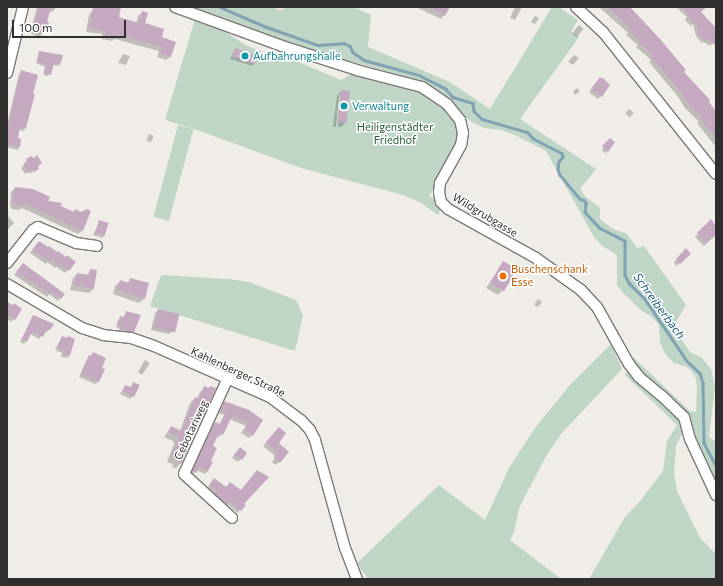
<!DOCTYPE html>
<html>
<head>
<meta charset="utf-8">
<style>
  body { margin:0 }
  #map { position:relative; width:723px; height:586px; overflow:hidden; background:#f0ede8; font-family:Commissioner,sans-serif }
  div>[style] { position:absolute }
  .green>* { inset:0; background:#bfd6c6; transform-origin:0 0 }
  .shadow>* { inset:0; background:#0003; transform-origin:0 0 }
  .stream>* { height:2.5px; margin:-1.25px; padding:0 1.25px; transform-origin:1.25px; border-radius:1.25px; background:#80a2b3 }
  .building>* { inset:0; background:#c5a9c1; transform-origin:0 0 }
  .roads { filter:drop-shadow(1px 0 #7d7a76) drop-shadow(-1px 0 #7d7a76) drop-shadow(0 1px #7d7a76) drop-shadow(0 -1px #7d7a76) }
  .minor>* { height:10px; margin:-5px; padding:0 5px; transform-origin:5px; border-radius:5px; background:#fff }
  .dots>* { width:11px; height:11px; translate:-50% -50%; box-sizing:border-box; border:2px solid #fff; border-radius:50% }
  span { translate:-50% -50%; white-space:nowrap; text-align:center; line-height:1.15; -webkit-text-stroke:3px #fff; paint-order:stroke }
  .culture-label { font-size:11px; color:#0d838f }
  .left { translate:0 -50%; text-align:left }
  .park-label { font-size:11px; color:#275a3c }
  .street-label { font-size:11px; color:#302f2d }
  .food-label { font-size:11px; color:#c56008 }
  .water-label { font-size:12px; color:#225f7a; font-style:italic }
  .frame { position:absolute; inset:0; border:8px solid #302f2d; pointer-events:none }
  .scale { position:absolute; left:12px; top:20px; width:114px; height:18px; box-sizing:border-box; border:2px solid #302f2d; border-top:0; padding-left:5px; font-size:12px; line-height:14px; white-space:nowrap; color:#302f2d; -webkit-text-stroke:3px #fff; paint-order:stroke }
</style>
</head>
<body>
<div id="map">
  <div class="green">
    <i style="clip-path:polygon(191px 7px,272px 7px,280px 10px,288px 7px,354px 7px,371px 15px,368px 47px,450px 82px,490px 109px,552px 7px,559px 7px,578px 20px,571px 32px,579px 37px,520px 119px,596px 169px,580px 189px,586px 197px,600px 208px,600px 219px,613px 229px,626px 233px,637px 248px,644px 246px,686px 305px,673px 327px,691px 353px,701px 357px,711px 369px,715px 387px,709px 437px,716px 442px,716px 488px,683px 432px,676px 446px,674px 472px,677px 491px,700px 538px,716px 554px,716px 579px,589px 579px,625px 517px,641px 500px,663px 471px,667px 441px,677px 425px,625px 375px,633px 357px,690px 411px,696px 412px,697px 386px,695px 375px,687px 367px,674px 363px,666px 355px,660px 343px,659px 325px,651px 316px,642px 311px,625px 295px,617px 285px,617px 255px,601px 245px,594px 237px,546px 151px,515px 135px,501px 130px,484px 128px,473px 123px,421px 81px,297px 46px)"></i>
    <i style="clip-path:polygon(195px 19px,215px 25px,244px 44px,257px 50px,289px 58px,341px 80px,353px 73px,424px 93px,445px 106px,458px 123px,459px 142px,429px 197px,446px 198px,438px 215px,421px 203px,403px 195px,301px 168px,197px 130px,165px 120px)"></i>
    <i style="left:178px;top:125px;width:16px;height:95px;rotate:15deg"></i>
    <i style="clip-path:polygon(161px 275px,228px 279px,249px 282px,296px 300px,303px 316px,295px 351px,150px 306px)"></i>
    <i style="clip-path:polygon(611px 344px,622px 369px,561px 434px,545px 458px,519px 508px,514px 532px,510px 540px,561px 579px,368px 579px,357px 563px,439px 485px,485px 520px,509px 468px,535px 428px,569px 386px)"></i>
  </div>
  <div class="shadow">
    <i style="clip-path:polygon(37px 7px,57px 7px,52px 12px,49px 12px,46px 23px,46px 30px,39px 37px,30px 33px)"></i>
    <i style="clip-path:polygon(108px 7px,120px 7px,118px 18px,136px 23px,138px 16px,142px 13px,144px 24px,161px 38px,175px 43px,170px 57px,166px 60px,157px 57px,159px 51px,115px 39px,112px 41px,102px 39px,102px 34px,86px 32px,89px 15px,92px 11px)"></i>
    <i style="clip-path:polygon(416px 7px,450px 7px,441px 19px)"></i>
    <i style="clip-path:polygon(515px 7px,522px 7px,515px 20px,510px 18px)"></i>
    <i style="clip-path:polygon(599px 7px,628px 7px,646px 24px,645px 25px,716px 112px,716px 147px,697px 123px,699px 122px,685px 108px,679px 98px,649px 62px,651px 60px,636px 47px,638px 45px,626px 35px,628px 33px)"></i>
    <i style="clip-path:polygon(676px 7px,703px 7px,700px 13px,716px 30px,716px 40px,710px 46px,704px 42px,702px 43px,696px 36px,693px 24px,691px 26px,685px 20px,687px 17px)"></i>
    <i style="clip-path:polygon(535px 16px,539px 18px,535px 24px,531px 22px)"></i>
    <i style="left:579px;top:25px;width:6px;height:11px;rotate:39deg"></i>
    <i style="clip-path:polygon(235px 49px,255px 63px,252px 66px,230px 59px)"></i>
    <i style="clip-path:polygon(40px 52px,59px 64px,57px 66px,52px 65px,48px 76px,43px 75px,45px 67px,36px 63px)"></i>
    <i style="clip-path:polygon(123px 54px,130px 56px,126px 65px,118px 63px)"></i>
    <i style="clip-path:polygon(574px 55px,579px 58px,573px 65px,568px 62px)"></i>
    <i style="clip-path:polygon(22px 72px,26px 128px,23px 131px,19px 130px,16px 139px,20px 147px,17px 150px,7px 147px,7px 125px,19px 74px)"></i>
    <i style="clip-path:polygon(597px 82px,601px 96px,598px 99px,589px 92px)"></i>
    <i style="left:577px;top:88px;width:4px;height:6px;rotate:45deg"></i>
    <i style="clip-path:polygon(341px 91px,346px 122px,341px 127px,338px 127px,341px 95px,339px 95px,336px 127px,333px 126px,337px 96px)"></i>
    <i style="left:629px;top:109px;width:6px;height:6px;rotate:39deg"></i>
    <i style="left:149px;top:134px;width:5px;height:7px;rotate:22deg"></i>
    <i style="left:610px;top:139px;width:5px;height:14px;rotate:37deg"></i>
    <i style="clip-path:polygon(31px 157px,41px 163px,30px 174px,29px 172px,25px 174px,21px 168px,25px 165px,24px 163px)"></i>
    <i style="clip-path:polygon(15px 188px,73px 213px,75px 210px,81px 213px,89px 211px,82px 231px,78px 234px,22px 208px,19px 210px,12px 209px,10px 206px,11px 192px)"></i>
    <i style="clip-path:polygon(7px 215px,14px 223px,7px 230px)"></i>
    <i style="clip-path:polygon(100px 221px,105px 235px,102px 238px,93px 235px)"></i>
    <i style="clip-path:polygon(710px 221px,716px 228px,716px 235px,704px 246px,695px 237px)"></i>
    <i style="clip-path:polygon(36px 245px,66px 258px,75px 262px,65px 273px,57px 267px,55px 268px,47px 262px,46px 264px,30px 253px)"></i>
    <i style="clip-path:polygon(686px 249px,687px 257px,676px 266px,674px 262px)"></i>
    <i style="clip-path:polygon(503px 262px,503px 290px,498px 295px,486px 288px)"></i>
    <i style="clip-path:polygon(23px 264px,46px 280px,60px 298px,58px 301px,49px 294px,47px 297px,14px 275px)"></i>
    <i style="clip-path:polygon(91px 270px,93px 289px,89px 293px,70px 290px,73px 278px,77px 274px,86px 276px)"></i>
    <i style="clip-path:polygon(131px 279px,144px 299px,139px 303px,113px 294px,115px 286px,120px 282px,127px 283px)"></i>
    <i style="clip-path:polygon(538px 299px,542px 302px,538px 307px,534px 305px)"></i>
    <i style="clip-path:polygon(7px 302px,14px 319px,11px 322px,7px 319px)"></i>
    <i style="clip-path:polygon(158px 310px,172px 332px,169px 334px,151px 330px,155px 313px)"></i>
    <i style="clip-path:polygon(127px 312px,133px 332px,130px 334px,119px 331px,120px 329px,116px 327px,118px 320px,121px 317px,123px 318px)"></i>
    <i style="clip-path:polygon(33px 316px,50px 329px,47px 332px,45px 331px,39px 339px,30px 334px,24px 344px,20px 342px)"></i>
    <i style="clip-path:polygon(62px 337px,74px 339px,70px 355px,67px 358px,61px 357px,62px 353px,55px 350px)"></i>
    <i style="clip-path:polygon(93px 353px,101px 368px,98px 382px,95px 384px,79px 377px,87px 359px)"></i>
    <i style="clip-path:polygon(145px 360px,150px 363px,142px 375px,138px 372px)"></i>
    <i style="clip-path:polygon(134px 383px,133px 396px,130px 399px,120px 394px,126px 386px,130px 388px)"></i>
    <i style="clip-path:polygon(205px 387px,208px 389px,210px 387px,197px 427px,192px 432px,187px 430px,183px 441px,180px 464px,176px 468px,172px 467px,173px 464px,167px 462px,174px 444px,173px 441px,164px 437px,171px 427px,180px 431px,190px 403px,195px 398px,197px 399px,200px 392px)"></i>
    <i style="clip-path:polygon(225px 403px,248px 411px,252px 435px,249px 438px,241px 433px,246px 426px,229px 419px,222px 434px,219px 437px,216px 436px,211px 446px,209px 461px,211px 462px,208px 471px,205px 474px,196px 470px,193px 475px,190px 474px,212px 426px,215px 423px,219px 425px,224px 415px,218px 413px)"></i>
    <i style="clip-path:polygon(276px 431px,277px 443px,288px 452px,276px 465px,272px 462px,275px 458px,274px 455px,263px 446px)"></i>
    <i style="clip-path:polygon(237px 451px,246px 453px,238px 462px,232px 458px)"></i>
    <i style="clip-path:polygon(211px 482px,240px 491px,243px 504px,238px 513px,227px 504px,224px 507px,212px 496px,214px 493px,207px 489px)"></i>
  </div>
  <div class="stream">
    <i style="left:220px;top:7px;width:48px;rotate:23.4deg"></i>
    <i style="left:264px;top:26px;width:57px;rotate:19.4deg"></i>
    <i style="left:318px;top:45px;width:26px;rotate:-4deg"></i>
    <i style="left:344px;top:43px;width:7px;rotate:27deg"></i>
    <i style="left:350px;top:46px;width:7px;rotate:63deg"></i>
    <i style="left:353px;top:52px;width:14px;rotate:36deg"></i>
    <i style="left:364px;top:60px;width:57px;rotate:15.3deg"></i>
    <i style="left:419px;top:75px;width:30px;rotate:27deg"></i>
    <i style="left:446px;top:89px;width:11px;rotate:49deg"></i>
    <i style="left:453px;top:97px;width:21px;rotate:17deg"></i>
    <i style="left:473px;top:103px;width:8px;rotate:83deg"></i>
    <i style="left:474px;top:111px;width:11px;rotate:45deg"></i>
    <i style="left:482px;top:119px;width:47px;rotate:16.1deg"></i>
    <i style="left:527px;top:132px;width:10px;rotate:45deg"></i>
    <i style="left:534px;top:139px;width:31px;rotate:27deg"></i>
    <i style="left:562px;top:153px;width:4px;rotate:76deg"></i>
    <i style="left:563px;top:157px;width:6px;rotate:129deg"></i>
    <i style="left:559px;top:162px;width:7px;rotate:98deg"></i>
    <i style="left:558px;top:169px;width:6px;rotate:72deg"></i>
    <i style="left:560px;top:175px;width:31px;rotate:50deg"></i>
    <i style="left:580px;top:199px;width:4px;rotate:14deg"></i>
    <i style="left:584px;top:200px;width:4px;rotate:56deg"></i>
    <i style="left:586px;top:203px;width:9px;rotate:96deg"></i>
    <i style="left:585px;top:212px;width:22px;rotate:47deg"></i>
    <i style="left:600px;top:228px;width:28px;rotate:27deg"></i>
    <i style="left:625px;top:241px;width:34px;rotate:90deg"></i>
    <i style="left:625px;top:275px;width:9px;rotate:63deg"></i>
    <i style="left:629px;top:283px;width:23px;rotate:45deg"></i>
    <i style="left:645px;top:299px;width:75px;rotate:55.9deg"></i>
    <i style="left:687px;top:361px;width:18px;rotate:43deg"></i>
    <i style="left:700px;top:373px;width:10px;rotate:73deg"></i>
    <i style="left:703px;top:383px;width:60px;rotate:89deg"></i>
    <i style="left:704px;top:443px;width:26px;rotate:62deg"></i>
  </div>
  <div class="building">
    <i style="clip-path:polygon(39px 7px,51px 7px,47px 22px,49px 23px,47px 31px,44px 33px,33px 28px)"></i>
    <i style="clip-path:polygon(93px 7px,121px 7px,119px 17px,139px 23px,142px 11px,148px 13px,145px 23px,164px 29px,162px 37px,176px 42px,171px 57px,160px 53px,162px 47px,118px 35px,117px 38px,105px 36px,105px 31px,89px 28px)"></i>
    <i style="clip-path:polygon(428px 7px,450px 7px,445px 16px)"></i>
    <i style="clip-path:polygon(607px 7px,630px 7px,660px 39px,686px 70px,684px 72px,710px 100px,709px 102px,716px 111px,716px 138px,700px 119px,702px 118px,688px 104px,683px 95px,652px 58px,654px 56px,639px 43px,640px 41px,629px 31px,631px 29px)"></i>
    <i style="clip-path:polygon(682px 7px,707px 7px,701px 12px,716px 28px,716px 46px,708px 39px,706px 41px,698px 33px,696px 22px,694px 24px,687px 16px,689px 14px)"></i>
    <i style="left:235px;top:48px;width:24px;height:9px;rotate:19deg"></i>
    <i style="clip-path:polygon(39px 51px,63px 55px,60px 65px,54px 63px,51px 75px,44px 73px,46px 65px,37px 61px)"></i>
    <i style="clip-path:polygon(21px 70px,38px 75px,33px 94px,35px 94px,26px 128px,20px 127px,18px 138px,21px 139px,20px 147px,7px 144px,7px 129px)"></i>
    <i style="clip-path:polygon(600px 77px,602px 79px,603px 78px,610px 85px,602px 97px,591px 89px)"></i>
    <i style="left:341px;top:90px;width:9px;height:32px;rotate:6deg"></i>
    <i style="clip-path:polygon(610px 138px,615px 142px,608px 152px,602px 146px)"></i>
    <i style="clip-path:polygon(37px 155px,42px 163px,38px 166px,39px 169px,34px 172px,32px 170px,28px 172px,23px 165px,28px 162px,26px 159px,31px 156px,34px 158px)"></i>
    <i style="clip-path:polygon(15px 187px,33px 189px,50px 197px,48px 201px,62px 203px,61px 206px,74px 212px,75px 209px,81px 212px,87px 209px,91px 211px,83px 231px,25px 204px,24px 206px,16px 205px,13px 202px)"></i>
    <i style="clip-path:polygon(711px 219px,716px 226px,716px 234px,706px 243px,697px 233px)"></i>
    <i style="left:99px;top:220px;width:10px;height:13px;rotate:17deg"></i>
    <i style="clip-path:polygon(39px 241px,48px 247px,49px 246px,57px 252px,58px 251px,66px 257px,67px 255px,76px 262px,69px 271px,60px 265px,59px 266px,51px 260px,49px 261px,32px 250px)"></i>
    <i style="clip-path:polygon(686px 248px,691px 254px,680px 264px,676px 259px)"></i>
    <i style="left:503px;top:261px;width:16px;height:26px;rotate:30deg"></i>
    <i style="clip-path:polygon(23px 263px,65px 294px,61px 299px,52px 292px,50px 294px,16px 272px)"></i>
    <i style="clip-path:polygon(90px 269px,97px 270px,94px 289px,74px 285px,77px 273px,89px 275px)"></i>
    <i style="clip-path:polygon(130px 278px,149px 283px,145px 299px,117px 290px,120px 280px,129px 283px)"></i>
    <i style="clip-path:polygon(7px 302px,13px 305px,14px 303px,22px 309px,15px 320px,7px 314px)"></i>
    <i style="left:158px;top:309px;width:22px;height:19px;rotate:13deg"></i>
    <i style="clip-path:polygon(126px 311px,141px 315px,134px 332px,121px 329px,122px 326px,118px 325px,120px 316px,124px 317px)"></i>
    <i style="clip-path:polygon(33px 315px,54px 324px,50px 330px,48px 328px,43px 337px,32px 331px,27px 342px,22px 339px)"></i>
    <i style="clip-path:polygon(62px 336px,67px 338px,68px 336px,75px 339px,70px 355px,63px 354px,64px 350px,57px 347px)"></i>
    <i style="clip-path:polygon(93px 352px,106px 358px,102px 368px,105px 369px,99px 382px,81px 374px,89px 355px,91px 356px)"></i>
    <i style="clip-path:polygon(133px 382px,140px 385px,134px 397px,122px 391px,125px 385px,131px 387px)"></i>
    <i style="clip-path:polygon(204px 386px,209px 388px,210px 386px,216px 388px,198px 428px,190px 425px,184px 441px,191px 444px,181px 464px,176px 462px,177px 459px,171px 457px,178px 439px,177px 436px,168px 432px,171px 426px,182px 431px,195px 397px,199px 399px)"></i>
    <i style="clip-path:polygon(224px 401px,249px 410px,263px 420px,253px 436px,244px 430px,248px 423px,232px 416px,223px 435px,219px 433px,213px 446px,217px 448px,211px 461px,213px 462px,208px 471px,199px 467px,196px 473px,192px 471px,215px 422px,220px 424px,226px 412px,221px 410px)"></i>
    <i style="clip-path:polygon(279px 427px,286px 433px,279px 443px,289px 452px,280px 463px,274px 458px,277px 454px,277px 452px,266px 442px)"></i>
    <i style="clip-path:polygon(240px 447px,247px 453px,242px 460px,234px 455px)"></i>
    <i style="clip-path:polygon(257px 470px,269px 477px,244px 504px,246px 505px,241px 511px,230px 502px,228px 505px,214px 493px,216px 490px,209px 485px,214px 478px,226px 487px,230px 482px,241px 490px)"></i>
  </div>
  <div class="roads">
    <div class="minor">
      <i style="left:175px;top:7px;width:114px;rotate:20deg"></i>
      <i style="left:282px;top:46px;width:82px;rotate:17.8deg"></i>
      <i style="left:360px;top:71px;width:64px;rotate:14.5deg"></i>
      <i style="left:422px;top:87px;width:30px;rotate:34deg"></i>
      <i style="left:447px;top:104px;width:21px;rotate:51deg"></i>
      <i style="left:460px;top:120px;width:13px;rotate:77deg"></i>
      <i style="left:463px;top:133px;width:12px;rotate:99deg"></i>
      <i style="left:461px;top:145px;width:43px;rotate:118.9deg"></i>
      <i style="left:440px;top:183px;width:9px;rotate:96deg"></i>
      <i style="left:439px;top:192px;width:10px;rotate:79deg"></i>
      <i style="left:441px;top:202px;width:10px;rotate:45deg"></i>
      <i style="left:448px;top:209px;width:101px;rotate:29.1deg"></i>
      <i style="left:536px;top:258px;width:55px;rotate:35.4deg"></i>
      <i style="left:581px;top:290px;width:23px;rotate:47deg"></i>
      <i style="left:597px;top:307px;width:65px;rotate:60.7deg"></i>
      <i style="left:629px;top:364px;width:16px;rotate:52deg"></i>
      <i style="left:639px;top:377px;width:30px;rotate:40deg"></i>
      <i style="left:662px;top:396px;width:30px;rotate:44deg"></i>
      <i style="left:684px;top:417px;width:23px;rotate:75deg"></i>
      <i style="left:690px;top:439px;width:62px;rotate:65.1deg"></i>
      <i style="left:576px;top:7px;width:37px;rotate:43deg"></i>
      <i style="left:603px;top:32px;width:181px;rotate:51.5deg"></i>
      <i style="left:7px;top:73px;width:68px;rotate:-76.4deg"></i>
      <i style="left:7px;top:263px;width:42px;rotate:-51.8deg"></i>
      <i style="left:33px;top:230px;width:6px;rotate:-31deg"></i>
      <i style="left:38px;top:227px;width:41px;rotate:22.8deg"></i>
      <i style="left:76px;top:243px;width:21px;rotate:8deg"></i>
      <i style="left:7px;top:284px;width:87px;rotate:30.4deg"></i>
      <i style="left:82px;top:328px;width:22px;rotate:18deg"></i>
      <i style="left:103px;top:335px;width:28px;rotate:6deg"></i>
      <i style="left:131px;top:338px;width:24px;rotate:19deg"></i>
      <i style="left:154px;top:346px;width:127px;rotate:23.7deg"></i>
      <i style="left:270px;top:397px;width:39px;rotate:37deg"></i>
      <i style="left:301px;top:420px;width:13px;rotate:48deg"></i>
      <i style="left:310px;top:430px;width:11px;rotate:63deg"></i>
      <i style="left:315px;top:440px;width:112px;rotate:74.5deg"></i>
      <i style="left:345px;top:548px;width:33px;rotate:69deg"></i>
      <i style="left:227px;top:380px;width:103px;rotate:114.6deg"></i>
      <i style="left:184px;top:474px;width:65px;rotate:42.5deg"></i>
    </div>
  </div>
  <div class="dots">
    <i style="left:245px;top:56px;background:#0f9aa8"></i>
    <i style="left:344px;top:106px;background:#0f9aa8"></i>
    <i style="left:503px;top:276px;background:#e8710a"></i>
  </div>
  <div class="culture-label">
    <span class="left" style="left:253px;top:56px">Aufbahrungshalle</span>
    <span class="left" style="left:352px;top:106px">Verwaltung</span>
  </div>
  <div class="park-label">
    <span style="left:395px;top:134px">Heiligenstädter<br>Friedhof</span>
  </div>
  <div class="street-label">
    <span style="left:485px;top:215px;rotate:31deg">Wildgrubgasse</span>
    <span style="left:238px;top:372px;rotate:25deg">Kahlenberger Straße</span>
    <span style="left:191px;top:430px;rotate:-65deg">Cebotariweg</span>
  </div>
  <div class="food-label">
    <span class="left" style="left:511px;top:276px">Buschenschank<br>Esse</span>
  </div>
  <div class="water-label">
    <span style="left:659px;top:306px;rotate:54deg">Schreiberbach</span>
  </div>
  <div class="frame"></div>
  <div class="scale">100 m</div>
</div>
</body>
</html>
